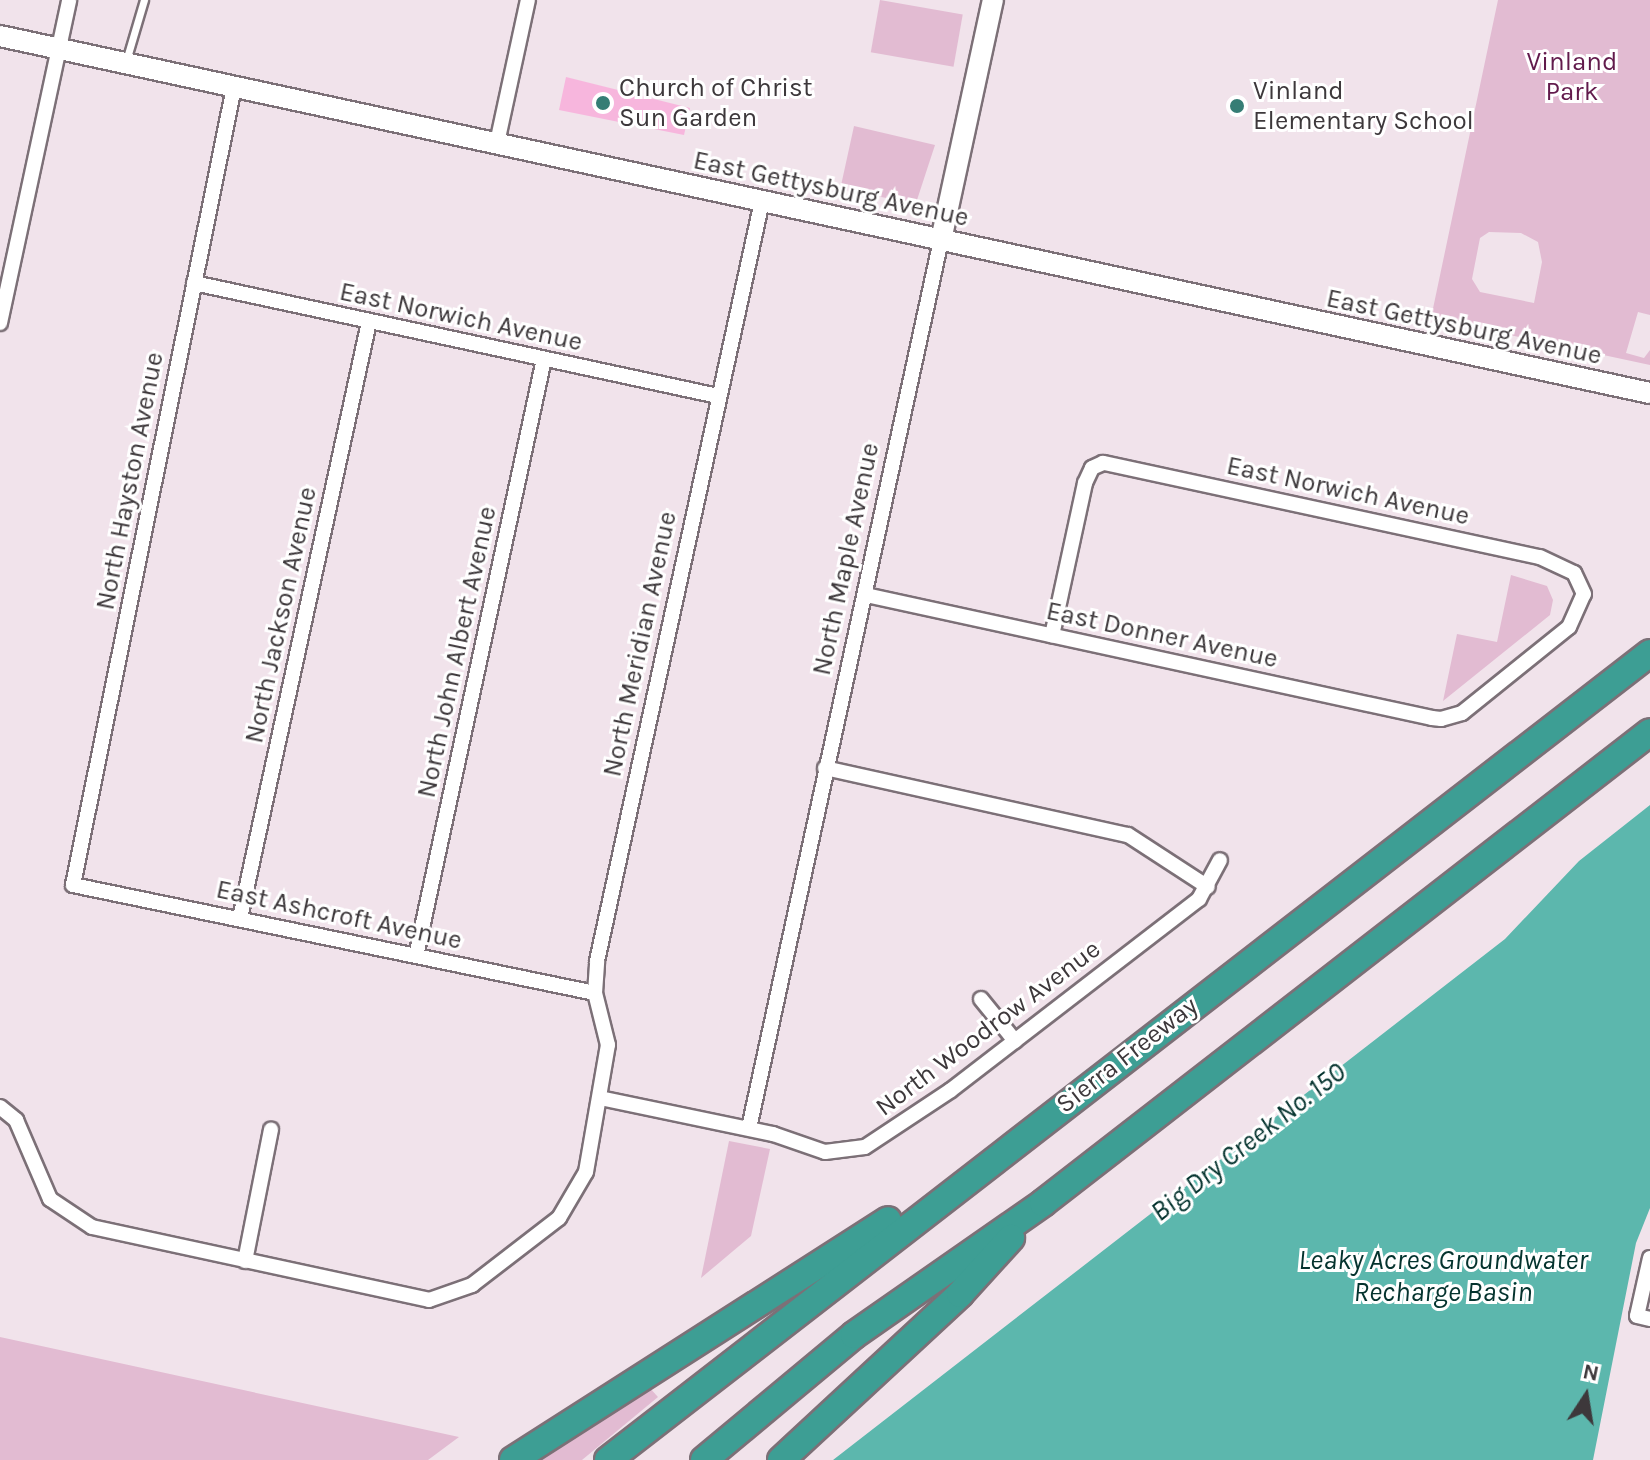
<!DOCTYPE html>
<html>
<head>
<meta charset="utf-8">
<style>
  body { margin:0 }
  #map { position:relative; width:1650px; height:1460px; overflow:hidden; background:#f1e3eb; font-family:Karla,sans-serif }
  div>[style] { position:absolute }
  .green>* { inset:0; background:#e2bbd2; transform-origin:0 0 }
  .water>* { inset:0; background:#5cb7ad }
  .building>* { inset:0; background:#f7b6dd }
  .roads { filter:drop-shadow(2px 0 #7c7077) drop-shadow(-2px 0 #7c7077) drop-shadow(0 2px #7c7077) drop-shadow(0 -2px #7c7077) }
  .lane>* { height:7px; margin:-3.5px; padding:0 3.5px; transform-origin:3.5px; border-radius:3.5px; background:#fff }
  .street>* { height:14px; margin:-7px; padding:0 7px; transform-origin:7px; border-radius:7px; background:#fff }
  .secondary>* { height:20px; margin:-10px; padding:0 10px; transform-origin:10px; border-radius:10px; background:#fff }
  .highway>* { height:26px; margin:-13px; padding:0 13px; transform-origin:13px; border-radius:13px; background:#3d9e94 }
  .dots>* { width:22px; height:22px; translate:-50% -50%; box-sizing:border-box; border:4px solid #fff; border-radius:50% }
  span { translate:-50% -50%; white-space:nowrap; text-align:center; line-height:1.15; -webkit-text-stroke:6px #fff; paint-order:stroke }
  .park-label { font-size:26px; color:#621a4c }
  .poi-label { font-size:26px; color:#3d383b }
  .left { translate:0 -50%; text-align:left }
  .street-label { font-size:26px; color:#3d383b }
  .water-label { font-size:28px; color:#04332e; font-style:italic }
  .north { position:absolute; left:1546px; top:1356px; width:80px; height:80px; -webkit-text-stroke:6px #fff; paint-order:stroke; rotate:12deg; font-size:22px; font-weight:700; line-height:32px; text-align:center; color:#3d383b }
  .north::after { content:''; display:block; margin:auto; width:28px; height:36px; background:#3d383b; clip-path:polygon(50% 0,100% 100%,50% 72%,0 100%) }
</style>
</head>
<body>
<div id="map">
  <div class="green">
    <i style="left:880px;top:0;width:84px;height:53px;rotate:10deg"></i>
    <i style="clip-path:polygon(evenodd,1498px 0,1650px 0,1650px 315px,1638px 312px,1626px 353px,1644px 358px,1650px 350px,1650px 365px,1431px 318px,1498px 0,1489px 232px,1521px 233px,1538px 242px,1542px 262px,1534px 303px,1480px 292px,1472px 279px,1480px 238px,1489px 232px)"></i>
    <i style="clip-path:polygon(854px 126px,935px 145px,916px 203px,840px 190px)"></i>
    <i style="clip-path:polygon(1511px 575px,1547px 586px,1553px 600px,1550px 615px,1443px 701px,1457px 634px,1497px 642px)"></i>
    <i style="clip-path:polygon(729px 1141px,770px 1149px,751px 1236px,701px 1278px)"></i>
    <i style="clip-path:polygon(0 1337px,344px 1412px,459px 1437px,428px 1460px,0 1460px)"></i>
    <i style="clip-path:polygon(648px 1386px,658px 1397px,582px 1460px,531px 1460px)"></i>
  </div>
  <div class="water">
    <i style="clip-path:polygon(1650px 805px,1650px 1208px,1636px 1243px,1593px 1460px,833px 1460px,1505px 939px,1579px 861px)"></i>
  </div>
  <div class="building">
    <i style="clip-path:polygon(566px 77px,690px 108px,684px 135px,559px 110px)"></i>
  </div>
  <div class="roads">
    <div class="lane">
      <i style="left:126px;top:61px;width:64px;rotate:-73.6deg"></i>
    </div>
    <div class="street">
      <i style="left:234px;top:87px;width:814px;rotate:101.41deg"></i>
      <i style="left:73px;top:885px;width:533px;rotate:11.69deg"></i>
      <i style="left:497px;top:143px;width:146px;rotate:-77.8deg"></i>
      <i style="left:194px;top:283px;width:536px;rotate:12.17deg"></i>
      <i style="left:0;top:323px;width:330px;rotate:-77.9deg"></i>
      <i style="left:866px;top:595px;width:579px;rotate:12.26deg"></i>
      <i style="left:1432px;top:718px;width:9px;rotate:6deg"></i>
      <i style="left:1441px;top:719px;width:22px;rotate:-16deg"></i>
      <i style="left:1462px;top:713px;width:137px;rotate:-38.8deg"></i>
      <i style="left:1569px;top:627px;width:36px;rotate:-66deg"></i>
      <i style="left:1584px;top:594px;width:23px;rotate:-115deg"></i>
      <i style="left:1574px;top:573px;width:38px;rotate:-155deg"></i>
      <i style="left:1539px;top:557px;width:446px;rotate:-167.8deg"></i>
      <i style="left:1103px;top:463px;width:12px;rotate:156deg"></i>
      <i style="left:1092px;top:468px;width:17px;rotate:115deg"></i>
      <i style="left:1085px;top:483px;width:156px;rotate:102.2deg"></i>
      <i style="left:825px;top:768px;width:310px;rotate:12.5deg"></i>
      <i style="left:1128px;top:835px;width:95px;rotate:33deg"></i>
      <i style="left:240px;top:918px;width:610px;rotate:-77.79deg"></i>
      <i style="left:416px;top:956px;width:611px;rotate:-77.9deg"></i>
      <i style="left:981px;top:999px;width:54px;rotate:51deg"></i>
      <i style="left:600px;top:1098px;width:177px;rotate:11.8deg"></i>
      <i style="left:773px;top:1134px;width:55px;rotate:19.1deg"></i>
      <i style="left:825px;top:1152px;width:40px;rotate:-7.1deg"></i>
      <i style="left:865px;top:1147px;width:103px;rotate:-33.5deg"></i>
      <i style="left:951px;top:1090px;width:313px;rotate:-37.6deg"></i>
      <i style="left:1199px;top:899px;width:44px;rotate:-61.7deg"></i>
      <i style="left:0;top:1107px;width:21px;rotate:39deg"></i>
      <i style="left:16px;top:1120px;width:86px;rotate:66.7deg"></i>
      <i style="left:50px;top:1199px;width:50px;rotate:33.7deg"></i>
      <i style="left:92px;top:1227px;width:345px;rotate:12.2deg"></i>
      <i style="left:429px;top:1300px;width:46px;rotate:-19.2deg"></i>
      <i style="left:472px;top:1285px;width:110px;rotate:-37.6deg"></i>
      <i style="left:559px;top:1218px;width:53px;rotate:-59.6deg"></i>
      <i style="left:586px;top:1172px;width:129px;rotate:-80.2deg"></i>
      <i style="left:608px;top:1045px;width:54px;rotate:-104deg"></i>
      <i style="left:595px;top:993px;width:32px;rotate:-86deg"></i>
      <i style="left:597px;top:961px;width:778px;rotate:-77.75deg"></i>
      <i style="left:749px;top:1128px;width:909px;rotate:-77.8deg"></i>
      <i style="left:1650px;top:1258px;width:59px;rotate:102.6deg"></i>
      <i style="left:1637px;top:1316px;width:13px;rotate:13deg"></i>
      <i style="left:245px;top:1261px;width:134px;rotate:-78.8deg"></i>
    </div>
    <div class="secondary">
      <i style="left:0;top:36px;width:1688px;rotate:12.21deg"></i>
      <i style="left:941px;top:240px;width:246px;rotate:-77.8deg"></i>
    </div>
    <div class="highway">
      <i style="left:513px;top:1460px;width:445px;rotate:-32.6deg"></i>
      <i style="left:608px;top:1460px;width:1318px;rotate:-37.76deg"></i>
      <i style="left:704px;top:1460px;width:195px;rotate:-39.8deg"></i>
      <i style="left:854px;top:1335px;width:231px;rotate:-34.9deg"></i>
      <i style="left:1043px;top:1203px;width:768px;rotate:-37.81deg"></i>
      <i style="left:781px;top:1460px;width:244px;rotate:-42.8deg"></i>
      <i style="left:960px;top:1294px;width:76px;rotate:-47.7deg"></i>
    </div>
  </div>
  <div class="dots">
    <i style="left:603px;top:103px;background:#367d75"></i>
    <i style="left:1237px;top:106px;background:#367d75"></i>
  </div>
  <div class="park-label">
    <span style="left:1572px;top:77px">Vinland<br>Park</span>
  </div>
  <div class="poi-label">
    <span class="left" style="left:619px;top:103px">Church of Christ<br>Sun Garden</span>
    <span class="left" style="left:1253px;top:106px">Vinland<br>Elementary School</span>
  </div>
  <div class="street-label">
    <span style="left:831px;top:189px;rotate:12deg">East Gettysburg Avenue</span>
    <span style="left:461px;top:317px;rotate:12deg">East Norwich Avenue</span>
    <span style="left:1464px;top:327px;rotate:12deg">East Gettysburg Avenue</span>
    <span style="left:130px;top:481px;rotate:-79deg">North Hayston Avenue</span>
    <span style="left:1348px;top:491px;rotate:12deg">East Norwich Avenue</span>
    <span style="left:846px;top:559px;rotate:-78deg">North Maple Avenue</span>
    <span style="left:281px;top:615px;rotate:-78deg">North Jackson Avenue</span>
    <span style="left:1162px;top:635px;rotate:12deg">East Donner Avenue</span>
    <span style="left:640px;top:644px;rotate:-78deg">North Meridian Avenue</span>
    <span style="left:457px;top:652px;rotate:-78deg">North John Albert Avenue</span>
    <span style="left:339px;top:915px;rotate:12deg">East Ashcroft Avenue</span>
    <span style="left:988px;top:1028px;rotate:-37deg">North Woodrow Avenue</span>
    <span style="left:1127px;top:1055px;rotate:-38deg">Sierra Freeway</span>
  </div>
  <div class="water-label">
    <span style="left:1248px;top:1142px;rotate:-38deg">Big Dry Creek No. 150</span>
    <span style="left:1443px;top:1276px">Leaky Acres Groundwater<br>Recharge Basin</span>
  </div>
  <div class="north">N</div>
</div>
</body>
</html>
